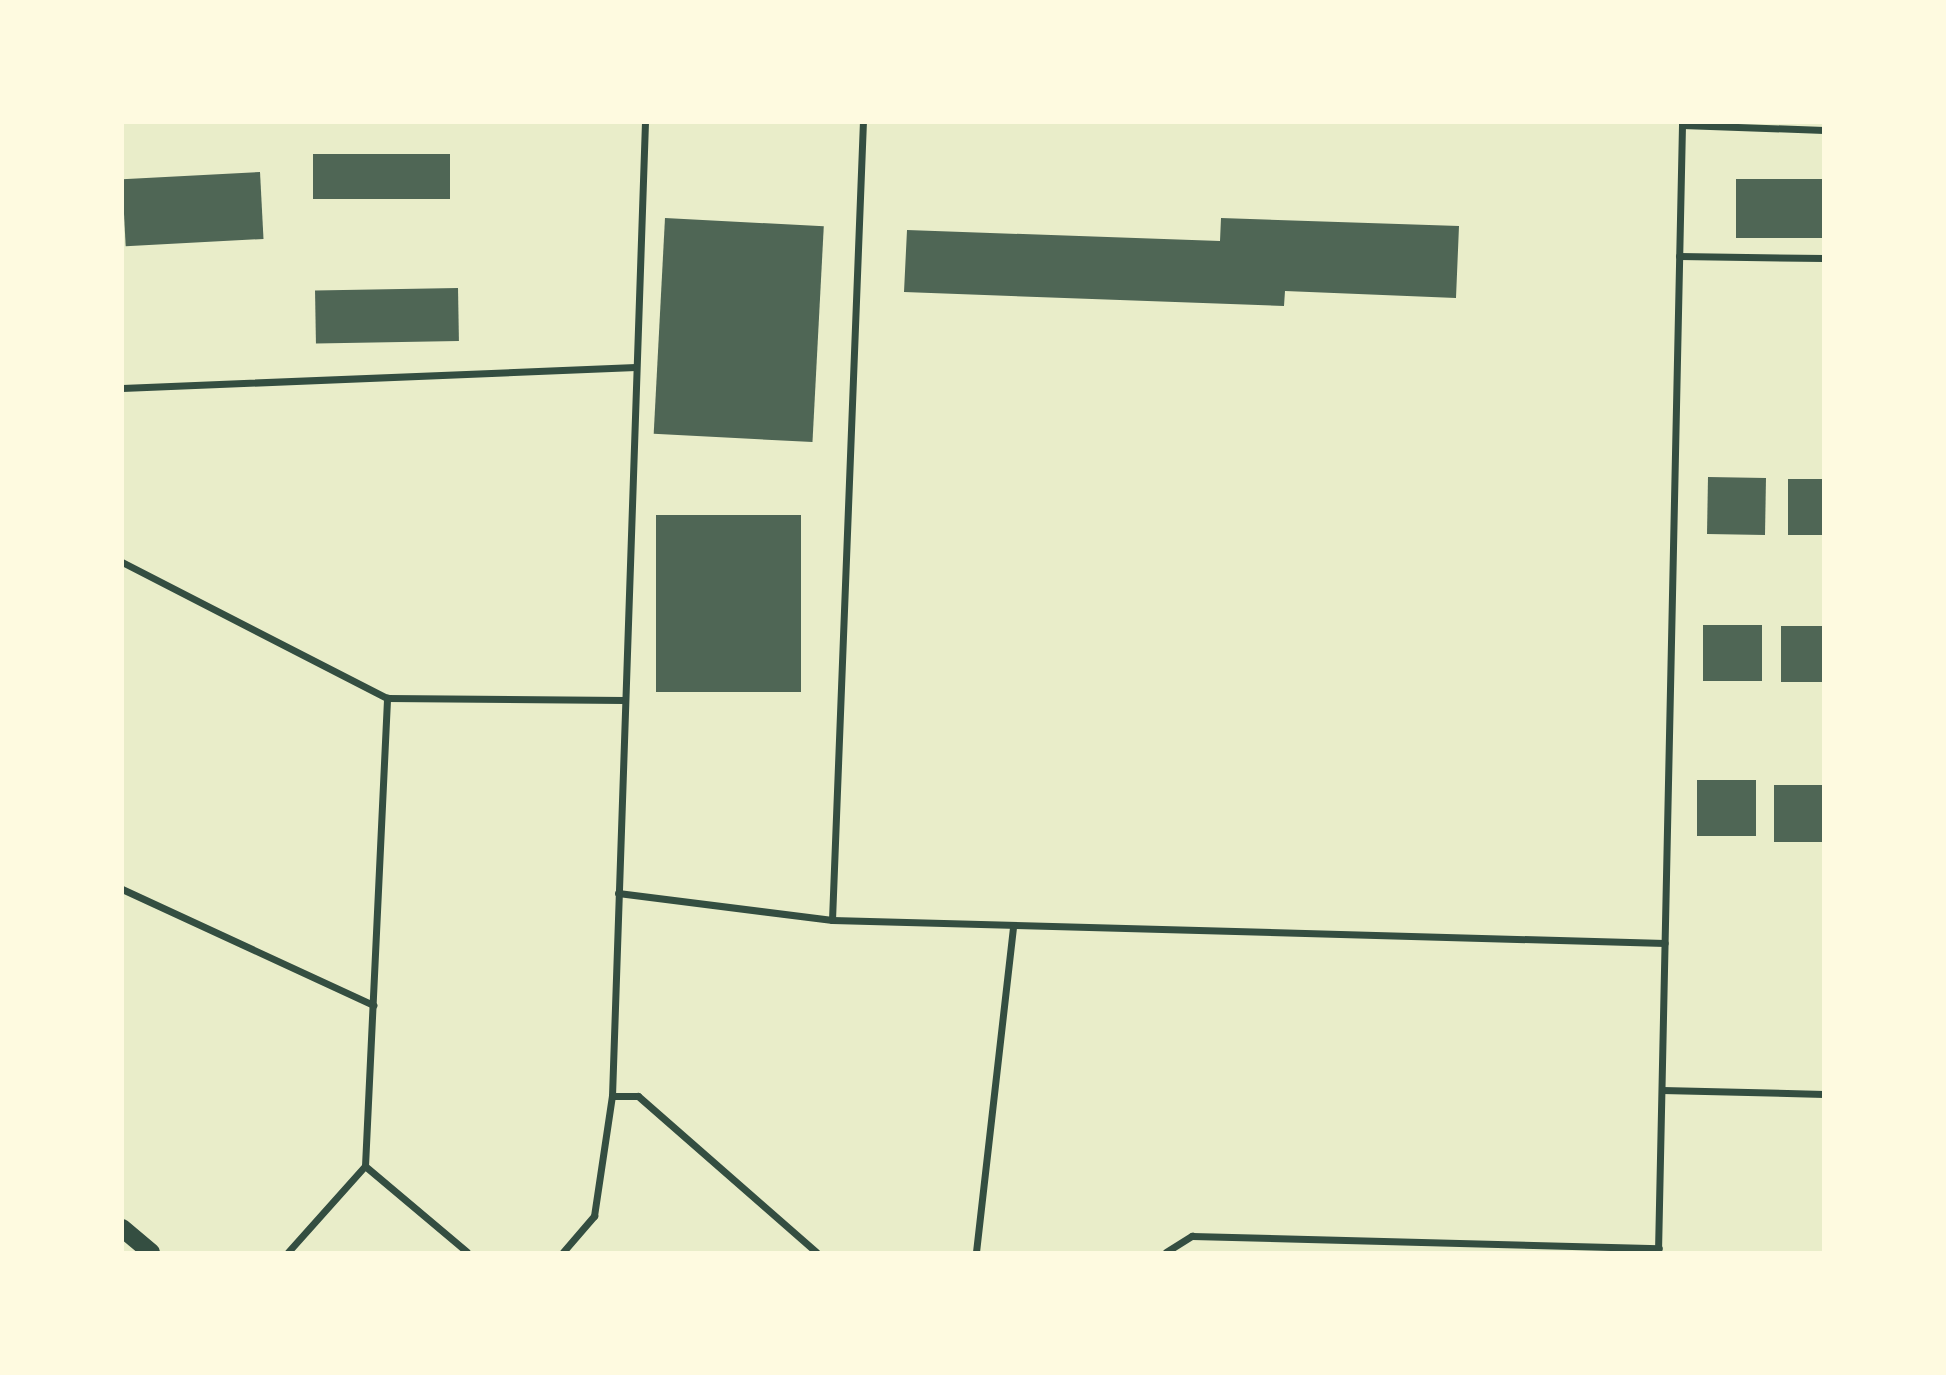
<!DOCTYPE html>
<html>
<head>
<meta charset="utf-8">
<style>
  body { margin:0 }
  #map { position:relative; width:1946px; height:1375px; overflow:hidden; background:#e9edc9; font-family:"Noto Sans",sans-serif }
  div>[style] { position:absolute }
  .building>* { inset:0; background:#4f6655; transform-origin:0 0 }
  .minor>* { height:7px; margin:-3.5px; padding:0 3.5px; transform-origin:3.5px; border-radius:3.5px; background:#344e41 }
  .primary>* { height:18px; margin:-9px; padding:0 9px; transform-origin:9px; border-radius:9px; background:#344e41 }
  span { translate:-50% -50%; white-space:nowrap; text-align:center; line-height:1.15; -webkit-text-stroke:7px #fefae0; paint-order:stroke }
  .frame { position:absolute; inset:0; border:124px solid #fefae0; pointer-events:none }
</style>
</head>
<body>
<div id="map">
  <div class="building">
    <i style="left:450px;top:154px;width:45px;height:137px;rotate:90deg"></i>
    <i style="left:260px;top:172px;width:67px;height:138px;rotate:87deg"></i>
    <i style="left:1736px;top:179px;width:88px;height:59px"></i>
    <i style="left:665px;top:218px;width:159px;height:216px;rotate:3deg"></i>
    <i style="clip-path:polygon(1221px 218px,1459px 226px,1456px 298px,1285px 291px,1284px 306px,904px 292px,907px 230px,1220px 241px)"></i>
    <i style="left:458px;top:288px;width:53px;height:143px;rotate:89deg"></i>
    <i style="left:1708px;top:477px;width:58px;height:57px;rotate:1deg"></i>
    <i style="left:1788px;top:479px;width:36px;height:56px"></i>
    <i style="left:656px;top:515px;width:145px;height:177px"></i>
    <i style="left:1703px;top:625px;width:59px;height:56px"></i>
    <i style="left:1781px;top:626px;width:43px;height:56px"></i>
    <i style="left:1697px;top:780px;width:59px;height:56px"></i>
    <i style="left:1774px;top:785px;width:50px;height:57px"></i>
  </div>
  <div class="minor">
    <i style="left:1682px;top:125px;width:142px;rotate:2deg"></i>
    <i style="left:1679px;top:256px;width:145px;rotate:0.8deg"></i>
    <i style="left:122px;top:388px;width:514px;rotate:-2.34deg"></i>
    <i style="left:122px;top:562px;width:298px;rotate:27.2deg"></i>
    <i style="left:387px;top:698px;width:237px;rotate:0.5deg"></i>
    <i style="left:122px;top:889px;width:277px;rotate:24.8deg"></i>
    <i style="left:618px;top:893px;width:216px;rotate:7.2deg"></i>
    <i style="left:832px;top:920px;width:833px;rotate:1.58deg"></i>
    <i style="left:832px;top:920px;width:799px;rotate:-87.78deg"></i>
    <i style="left:1662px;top:1090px;width:162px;rotate:1.4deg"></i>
    <i style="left:612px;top:1096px;width:26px"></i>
    <i style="left:638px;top:1096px;width:237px;rotate:41.2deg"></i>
    <i style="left:365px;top:1166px;width:133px;rotate:40.1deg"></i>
    <i style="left:288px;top:1252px;width:115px;rotate:-48.2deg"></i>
    <i style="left:365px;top:1166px;width:469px;rotate:-87.3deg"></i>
    <i style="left:563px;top:1252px;width:48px;rotate:-49.3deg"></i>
    <i style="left:594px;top:1216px;width:121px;rotate:-81.5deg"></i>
    <i style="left:612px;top:1096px;width:975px;rotate:-88.06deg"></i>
    <i style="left:976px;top:1252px;width:329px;rotate:-83.5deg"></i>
    <i style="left:1166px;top:1252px;width:31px;rotate:-32deg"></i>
    <i style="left:1192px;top:1236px;width:467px;rotate:1.5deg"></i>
    <i style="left:1658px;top:1252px;width:1130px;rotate:-88.78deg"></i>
  </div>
  <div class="primary">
    <i style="left:122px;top:1228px;width:38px;rotate:40deg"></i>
  </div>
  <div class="frame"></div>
</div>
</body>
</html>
